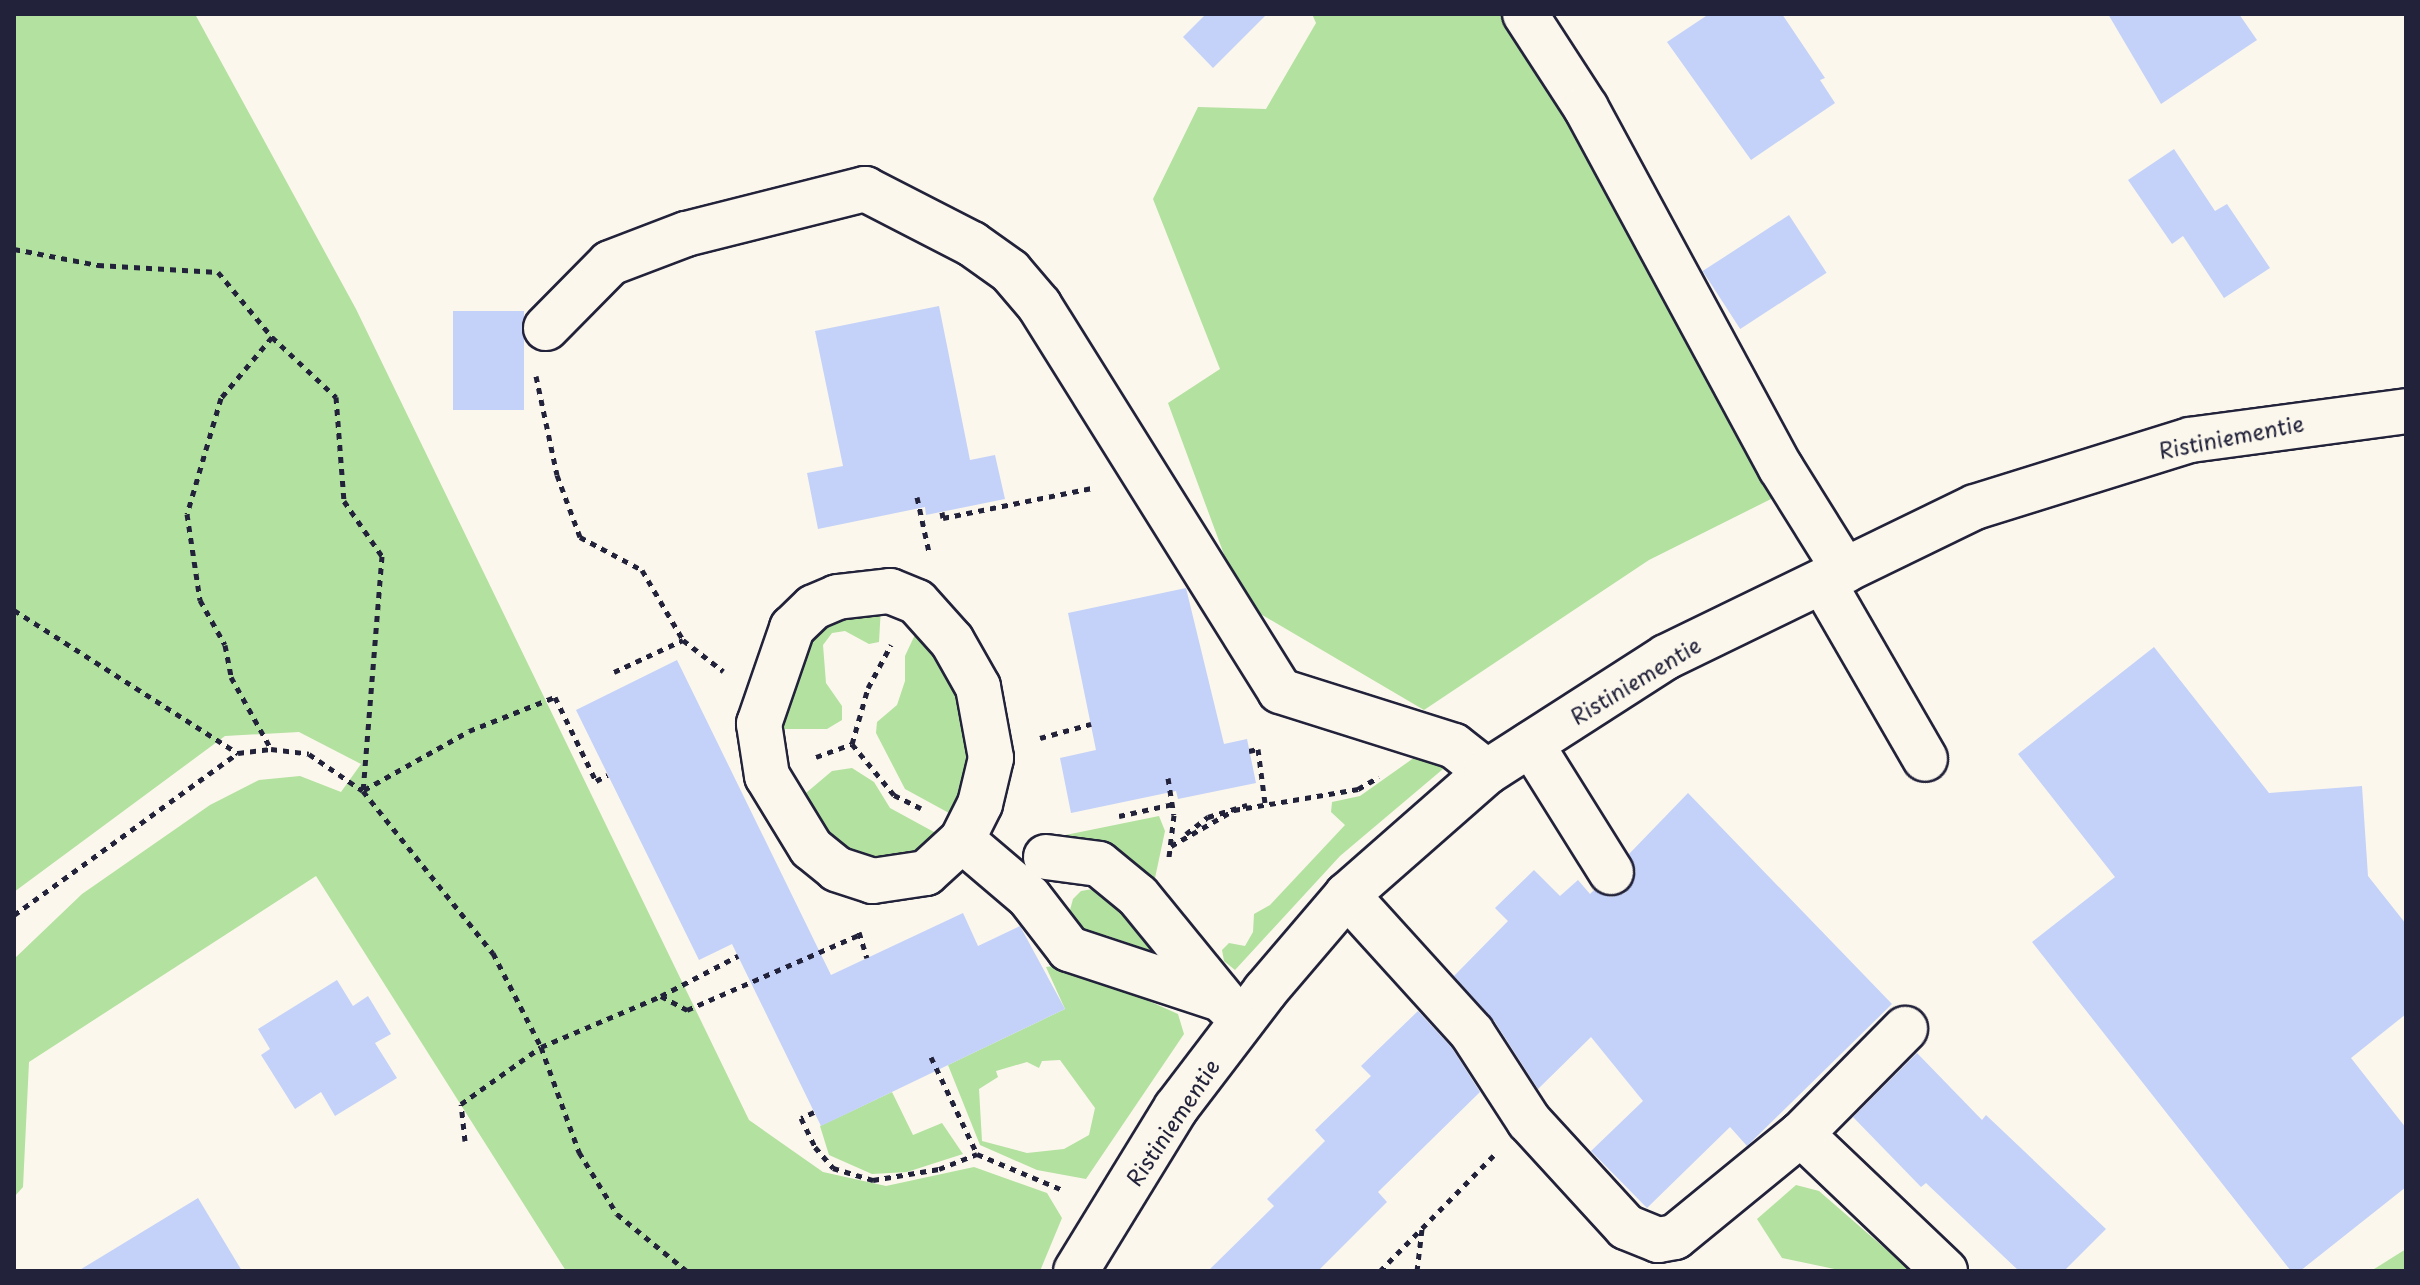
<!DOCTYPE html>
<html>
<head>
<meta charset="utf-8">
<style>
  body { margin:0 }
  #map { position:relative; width:2420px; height:1285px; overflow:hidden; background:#fbf7ec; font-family:"Playpen Sans",sans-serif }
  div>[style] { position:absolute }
  .green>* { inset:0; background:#b3e19f }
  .building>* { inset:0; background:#c4d2f9; transform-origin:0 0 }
  .path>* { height:5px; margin-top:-2.5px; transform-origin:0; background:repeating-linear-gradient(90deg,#22223b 0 6px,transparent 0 12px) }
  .roads { filter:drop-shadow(2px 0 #22223b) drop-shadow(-2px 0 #22223b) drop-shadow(0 2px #22223b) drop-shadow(0 -2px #22223b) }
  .minor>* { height:44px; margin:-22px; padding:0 22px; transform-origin:22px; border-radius:22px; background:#fbf7ec }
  span { translate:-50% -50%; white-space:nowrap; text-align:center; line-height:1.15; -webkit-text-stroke:6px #fbf7ec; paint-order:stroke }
  .street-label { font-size:22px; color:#22223b }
  .frame { position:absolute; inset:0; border:16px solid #22223b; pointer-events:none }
</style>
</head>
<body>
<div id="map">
  <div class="green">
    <i style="clip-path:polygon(14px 14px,195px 14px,356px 309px,749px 1120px,823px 1172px,886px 1186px,974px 1167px,1047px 1193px,1062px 1218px,1040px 1271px,566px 1271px,316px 876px,29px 1062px,23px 1187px,14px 1197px,14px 959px,82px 894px,210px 805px,259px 780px,300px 776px,341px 792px,361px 764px,299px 732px,225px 736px,14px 892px)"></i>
    <i style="clip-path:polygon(1312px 14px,1522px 14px,1773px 498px,1649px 560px,1424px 710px,1242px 603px,1168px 403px,1220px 369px,1153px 199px,1198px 107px,1266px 109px,1316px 23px)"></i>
    <i style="clip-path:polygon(881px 607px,879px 642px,869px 644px,845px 631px,832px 633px,823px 645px,826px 683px,842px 706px,842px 720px,827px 729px,783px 729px,786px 681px,823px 618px)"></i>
    <i style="clip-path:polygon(920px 624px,957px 672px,974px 749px,960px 819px,905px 789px,876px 733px,877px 722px,897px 705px,905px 681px,905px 656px)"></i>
    <i style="clip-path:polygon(1425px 750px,1438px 757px,1443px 769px,1340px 856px,1235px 970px,1224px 961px,1222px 950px,1229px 943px,1245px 946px,1253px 932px,1254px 914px,1270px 905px,1345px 825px,1331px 812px,1332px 802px,1360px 796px)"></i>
    <i style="clip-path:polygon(852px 768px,874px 782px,890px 808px,945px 838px,890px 871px,831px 842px,800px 798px,832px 771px)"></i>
    <i style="clip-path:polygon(1159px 816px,1165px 831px,1155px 878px,1161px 897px,1041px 840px)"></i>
    <i style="clip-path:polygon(1105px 887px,1159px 944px,1154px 952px,1105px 935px,1101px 945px,1067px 921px,1073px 899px,1081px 891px)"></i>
    <i style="clip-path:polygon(evenodd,1066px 964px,1178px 1014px,1184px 1034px,1086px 1179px,1037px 1170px,980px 1145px,948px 1065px,1065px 1009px,1046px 967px,1066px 964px,1060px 1060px,1095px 1108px,1089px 1135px,1064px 1149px,1027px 1153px,982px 1141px,979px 1089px,998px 1077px,996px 1071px,1027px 1062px,1039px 1068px,1042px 1061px,1060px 1060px)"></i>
    <i style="clip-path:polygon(892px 1092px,913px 1135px,942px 1123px,963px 1154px,907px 1172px,872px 1174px,829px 1155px,820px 1126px)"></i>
    <i style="clip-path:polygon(1796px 1185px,1819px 1191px,1911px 1271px,1844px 1271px,1782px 1258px,1757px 1219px)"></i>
    <i style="clip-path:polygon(2406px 1249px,2406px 1271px,2371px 1271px)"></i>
  </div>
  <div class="building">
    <i style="clip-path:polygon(1206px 14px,1267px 14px,1213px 68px,1183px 37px)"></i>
    <i style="clip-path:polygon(1709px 14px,1782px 14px,1825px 78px,1820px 80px,1835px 103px,1751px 160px,1667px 42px)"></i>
    <i style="clip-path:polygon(2108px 14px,2239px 14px,2257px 40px,2161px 104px)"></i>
    <i style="clip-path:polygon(2174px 149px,2215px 211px,2227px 204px,2270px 268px,2224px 298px,2183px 236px,2172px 244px,2128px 180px)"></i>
    <i style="left:1789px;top:215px;width:69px;height:103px;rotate:57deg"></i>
    <i style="clip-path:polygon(939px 306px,970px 460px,995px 455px,1005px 499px,926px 515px,925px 507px,818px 529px,807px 473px,843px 466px,815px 331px)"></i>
    <i style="left:453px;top:311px;width:71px;height:99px"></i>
    <i style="clip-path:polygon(1186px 588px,1224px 744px,1247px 739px,1256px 783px,1178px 799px,1176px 791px,1071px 813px,1060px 758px,1096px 750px,1068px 613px)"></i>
    <i style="clip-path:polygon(2154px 647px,2269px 793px,2362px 786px,2368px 876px,2406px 924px,2406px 1014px,2351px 1058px,2406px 1128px,2406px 1187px,2300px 1271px,2291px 1271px,2032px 942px,2115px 877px,2018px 754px)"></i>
    <i style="clip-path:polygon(677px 660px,831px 975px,963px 913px,978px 946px,1020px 926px,1065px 1009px,821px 1126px,732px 944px,699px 960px,576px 710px)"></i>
    <i style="clip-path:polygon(1688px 793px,1892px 1004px,1747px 1146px,1730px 1127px,1647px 1208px,1591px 1151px,1643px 1101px,1591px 1037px,1538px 1089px,1493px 1019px,1454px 976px,1508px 921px,1495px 908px,1534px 870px,1560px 896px,1578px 880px,1590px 894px,1594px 890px,1611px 897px,1625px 893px,1636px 872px,1629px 854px)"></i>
    <i style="clip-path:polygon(337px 980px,353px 1006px,368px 996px,391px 1034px,375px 1043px,397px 1078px,335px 1116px,321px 1092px,295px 1109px,261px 1055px,270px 1049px,258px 1029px)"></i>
    <i style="clip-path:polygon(1418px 1011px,1452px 1048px,1480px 1092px,1378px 1192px,1387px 1202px,1318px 1271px,1208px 1271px,1274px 1206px,1267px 1199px,1325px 1141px,1315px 1130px,1371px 1076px,1361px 1066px)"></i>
    <i style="clip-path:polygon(1917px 1053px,1982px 1120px,1986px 1115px,2106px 1229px,2064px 1271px,2019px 1271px,1926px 1183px,1921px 1187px,1853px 1117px)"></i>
    <i style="clip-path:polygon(198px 1198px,242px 1271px,78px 1271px)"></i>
  </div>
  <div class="path">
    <i style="left:14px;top:249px;width:86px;rotate:10.8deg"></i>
    <i style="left:98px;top:265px;width:120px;rotate:3.3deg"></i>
    <i style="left:218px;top:272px;width:85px;rotate:50.3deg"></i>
    <i style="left:272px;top:337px;width:80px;rotate:129.9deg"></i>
    <i style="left:221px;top:398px;width:121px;rotate:106.3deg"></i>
    <i style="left:187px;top:514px;width:87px;rotate:81.4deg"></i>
    <i style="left:200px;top:600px;width:51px;rotate:60.9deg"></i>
    <i style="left:225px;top:645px;width:33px;rotate:79deg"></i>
    <i style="left:231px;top:677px;width:82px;rotate:60.9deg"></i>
    <i style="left:272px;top:337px;width:88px;rotate:43.2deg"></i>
    <i style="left:336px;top:397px;width:104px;rotate:85.6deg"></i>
    <i style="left:344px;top:501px;width:67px;rotate:55.4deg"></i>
    <i style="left:382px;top:556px;width:235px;rotate:94.6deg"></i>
    <i style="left:536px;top:376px;width:101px;rotate:78deg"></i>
    <i style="left:557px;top:475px;width:66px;rotate:69.6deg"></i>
    <i style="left:580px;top:537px;width:70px;rotate:28deg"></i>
    <i style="left:642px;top:570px;width:81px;rotate:59.6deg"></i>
    <i style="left:917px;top:497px;width:56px;rotate:77.7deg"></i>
    <i style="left:942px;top:512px;width:6px;rotate:81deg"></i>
    <i style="left:943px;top:518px;width:152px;rotate:-11.4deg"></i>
    <i style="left:14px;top:610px;width:266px;rotate:32.6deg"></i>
    <i style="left:614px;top:672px;width:76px;rotate:-24.9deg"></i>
    <i style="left:683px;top:640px;width:51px;rotate:37.8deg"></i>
    <i style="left:1040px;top:738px;width:53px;rotate:-15.4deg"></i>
    <i style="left:852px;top:744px;width:58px;rotate:-74.1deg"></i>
    <i style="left:868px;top:688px;width:49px;rotate:-61.9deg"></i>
    <i style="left:1249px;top:751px;width:9px;rotate:-13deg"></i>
    <i style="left:1258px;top:749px;width:54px;rotate:82.6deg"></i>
    <i style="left:816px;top:757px;width:38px;rotate:-20deg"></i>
    <i style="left:852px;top:744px;width:66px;rotate:50.5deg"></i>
    <i style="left:894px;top:795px;width:30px;rotate:26deg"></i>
    <i style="left:1168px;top:778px;width:37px;rotate:81deg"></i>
    <i style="left:1174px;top:815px;width:42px;rotate:96.8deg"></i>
    <i style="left:364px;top:790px;width:120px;rotate:-29.3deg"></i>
    <i style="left:469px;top:731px;width:92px;rotate:-21.6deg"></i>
    <i style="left:555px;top:697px;width:93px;rotate:64deg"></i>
    <i style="left:596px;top:781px;width:13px;rotate:-27deg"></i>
    <i style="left:1119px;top:816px;width:55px;rotate:-12.5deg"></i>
    <i style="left:1186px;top:834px;width:28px;rotate:-38deg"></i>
    <i style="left:1208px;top:817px;width:41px;rotate:-17.1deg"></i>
    <i style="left:1171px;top:846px;width:73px;rotate:-29.7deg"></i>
    <i style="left:1234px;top:810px;width:126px;rotate:-9.6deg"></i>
    <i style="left:1358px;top:789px;width:24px;rotate:-30deg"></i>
    <i style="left:14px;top:915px;width:276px;rotate:-35.9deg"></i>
    <i style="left:238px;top:753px;width:33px;rotate:-7deg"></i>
    <i style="left:271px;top:749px;width:38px;rotate:7deg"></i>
    <i style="left:309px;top:754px;width:65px;rotate:34.4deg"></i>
    <i style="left:363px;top:791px;width:208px;rotate:51.3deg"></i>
    <i style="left:493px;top:953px;width:106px;rotate:62.9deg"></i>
    <i style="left:541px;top:1047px;width:112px;rotate:70.1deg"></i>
    <i style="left:579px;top:1152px;width:73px;rotate:58.5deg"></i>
    <i style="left:617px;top:1214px;width:90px;rotate:39.2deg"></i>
    <i style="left:859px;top:932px;width:27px;rotate:73deg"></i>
    <i style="left:661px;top:996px;width:87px;rotate:-27.5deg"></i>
    <i style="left:931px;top:1057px;width:107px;rotate:64.6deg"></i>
    <i style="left:977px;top:1154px;width:95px;rotate:22.8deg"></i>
    <i style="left:814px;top:1112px;width:14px;rotate:155deg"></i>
    <i style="left:801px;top:1118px;width:32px;rotate:64deg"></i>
    <i style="left:815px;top:1147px;width:28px;rotate:49deg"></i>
    <i style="left:833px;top:1168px;width:42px;rotate:16.7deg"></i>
    <i style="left:873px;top:1180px;width:67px;rotate:-9.5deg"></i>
    <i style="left:939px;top:1169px;width:41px;rotate:-21.5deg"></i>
    <i style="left:465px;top:1141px;width:37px;rotate:-96deg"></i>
    <i style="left:461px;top:1104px;width:98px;rotate:-35.5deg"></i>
    <i style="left:541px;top:1047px;width:130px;rotate:-23deg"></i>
    <i style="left:661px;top:996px;width:30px;rotate:28deg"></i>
    <i style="left:687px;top:1010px;width:188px;rotate:-23.6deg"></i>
    <i style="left:1380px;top:1271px;width:163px;rotate:-45.5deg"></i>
    <i style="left:1417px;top:1271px;width:42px;rotate:-83.2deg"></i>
  </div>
  <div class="roads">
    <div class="minor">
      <i style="left:1525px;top:14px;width:112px;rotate:57deg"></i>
      <i style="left:1586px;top:108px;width:409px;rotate:61.6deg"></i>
      <i style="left:1781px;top:468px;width:121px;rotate:58.1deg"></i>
      <i style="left:546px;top:328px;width:91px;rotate:-45.4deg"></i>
      <i style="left:610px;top:263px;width:81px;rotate:-20.9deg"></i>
      <i style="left:686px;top:234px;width:185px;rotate:-14.1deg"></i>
      <i style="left:865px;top:189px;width:120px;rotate:27.2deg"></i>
      <i style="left:972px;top:244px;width:47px;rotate:35.4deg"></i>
      <i style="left:1010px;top:271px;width:45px;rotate:49.5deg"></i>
      <i style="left:1039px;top:305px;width:455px;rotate:58deg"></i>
      <i style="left:1280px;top:691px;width:182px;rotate:17.5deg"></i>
      <i style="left:1454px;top:746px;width:42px;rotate:38.2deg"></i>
      <i style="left:1823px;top:582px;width:204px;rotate:60deg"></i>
      <i style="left:890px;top:591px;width:29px;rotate:22deg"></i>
      <i style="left:917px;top:602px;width:52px;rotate:48.1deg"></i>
      <i style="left:952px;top:641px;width:53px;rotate:60.5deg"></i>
      <i style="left:978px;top:687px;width:72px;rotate:79.6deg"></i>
      <i style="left:991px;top:758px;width:47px;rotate:103.4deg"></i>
      <i style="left:980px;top:804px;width:40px;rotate:116.6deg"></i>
      <i style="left:962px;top:840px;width:49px;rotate:137.5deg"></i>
      <i style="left:926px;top:873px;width:54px;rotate:171.4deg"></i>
      <i style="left:873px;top:881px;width:38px;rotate:-162deg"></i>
      <i style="left:837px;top:869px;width:33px;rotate:-141deg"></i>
      <i style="left:811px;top:848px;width:84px;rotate:-121.4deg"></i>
      <i style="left:767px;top:776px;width:53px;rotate:-98.7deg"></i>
      <i style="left:759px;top:724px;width:102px;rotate:-71deg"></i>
      <i style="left:792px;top:628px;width:30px;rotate:-44deg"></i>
      <i style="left:814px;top:607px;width:25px;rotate:-23deg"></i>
      <i style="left:837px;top:597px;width:53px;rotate:-6.5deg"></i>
      <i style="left:1531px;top:744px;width:151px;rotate:58deg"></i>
      <i style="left:962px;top:840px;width:88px;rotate:40.4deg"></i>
      <i style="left:1029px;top:897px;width:66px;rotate:52.4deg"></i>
      <i style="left:1069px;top:949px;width:159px;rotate:18.3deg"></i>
      <i style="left:1046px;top:857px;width:53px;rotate:7.5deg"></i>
      <i style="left:1099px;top:864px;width:50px;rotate:39.4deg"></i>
      <i style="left:1138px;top:896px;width:141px;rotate:50.8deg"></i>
      <i style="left:1347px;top:895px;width:186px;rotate:47.8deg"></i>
      <i style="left:1472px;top:1033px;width:105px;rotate:57.1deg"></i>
      <i style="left:1529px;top:1121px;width:144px;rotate:47.5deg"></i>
      <i style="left:1626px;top:1227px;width:35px;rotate:22deg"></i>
      <i style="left:1658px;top:1240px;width:17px;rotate:-10deg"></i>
      <i style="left:1675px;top:1237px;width:163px;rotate:-39.3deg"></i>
      <i style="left:1801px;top:1134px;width:199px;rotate:43.6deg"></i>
      <i style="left:1801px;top:1134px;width:148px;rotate:-45.3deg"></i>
      <i style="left:1076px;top:1271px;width:191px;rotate:-58.5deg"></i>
      <i style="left:1176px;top:1108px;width:147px;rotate:-52.7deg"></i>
      <i style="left:1265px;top:991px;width:126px;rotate:-49.5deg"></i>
      <i style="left:1347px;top:895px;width:186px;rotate:-41.3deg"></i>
      <i style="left:1487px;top:772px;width:213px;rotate:-32.7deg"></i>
      <i style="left:1666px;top:657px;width:343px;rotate:-25.9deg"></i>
      <i style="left:1975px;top:507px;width:225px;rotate:-17.3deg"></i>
      <i style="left:2190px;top:440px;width:218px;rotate:-7.6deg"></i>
    </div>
  </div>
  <div class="street-label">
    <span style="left:2231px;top:436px;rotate:-11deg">Ristiniementie</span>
    <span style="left:1635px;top:680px;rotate:-31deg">Ristiniementie</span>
    <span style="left:1172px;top:1122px;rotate:-56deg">Ristiniementie</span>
  </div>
  <div class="frame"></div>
</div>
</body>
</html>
